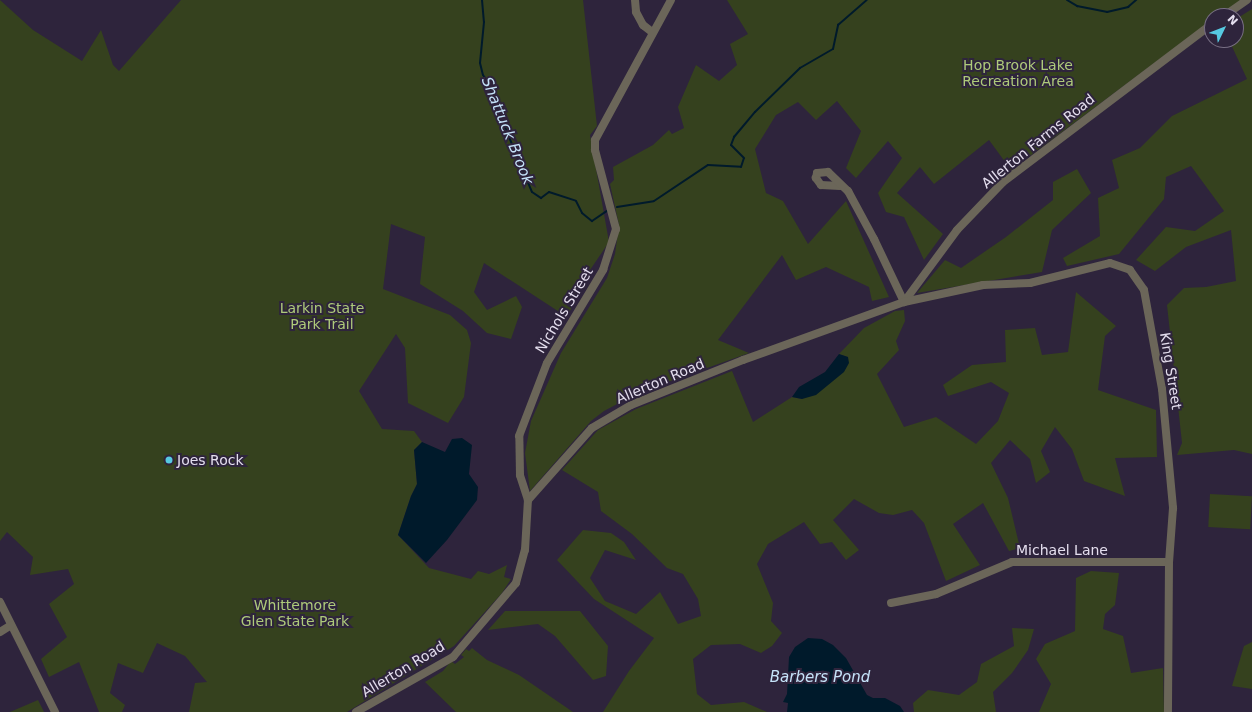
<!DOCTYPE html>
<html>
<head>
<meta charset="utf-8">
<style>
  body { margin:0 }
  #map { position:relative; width:1252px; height:712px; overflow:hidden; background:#2e243c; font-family:"DejaVu Sans",sans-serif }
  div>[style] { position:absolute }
  .green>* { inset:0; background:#35411e; transform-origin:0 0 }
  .water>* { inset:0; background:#001a2b }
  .stream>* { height:2px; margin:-1px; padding:0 1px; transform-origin:1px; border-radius:1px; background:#001a2b }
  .minor>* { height:8px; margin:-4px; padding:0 4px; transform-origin:4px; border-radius:4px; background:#6b6659 }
  .dots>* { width:11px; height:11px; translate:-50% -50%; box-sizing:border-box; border:2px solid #2e243c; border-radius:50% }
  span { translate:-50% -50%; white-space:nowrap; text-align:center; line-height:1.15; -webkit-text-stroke:4px #2e243c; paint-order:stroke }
  .park-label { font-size:14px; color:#aeca7a }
  .street-label { font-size:14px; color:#e4deee }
  .poi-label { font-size:14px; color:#e4deee }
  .left { translate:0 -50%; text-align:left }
  .water-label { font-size:15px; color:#c5e3f9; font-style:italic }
  .north { position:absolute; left:1204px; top:8px; width:40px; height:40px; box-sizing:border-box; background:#2e243c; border:1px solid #776e83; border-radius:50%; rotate:47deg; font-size:11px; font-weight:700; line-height:16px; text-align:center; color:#e4deee }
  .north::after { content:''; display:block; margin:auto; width:14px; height:18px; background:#56c9e1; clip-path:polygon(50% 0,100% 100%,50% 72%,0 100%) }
</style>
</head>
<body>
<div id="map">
  <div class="green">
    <i style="clip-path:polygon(0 0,33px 30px,82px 61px,101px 30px,113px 65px,119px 71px,181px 0,583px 0,597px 126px,590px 135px,609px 242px,590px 270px,567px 317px,484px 263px,474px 292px,487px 310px,516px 296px,522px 307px,511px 339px,487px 333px,463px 311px,420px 284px,425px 237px,391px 224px,383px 289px,450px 315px,467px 330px,471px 343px,464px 397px,448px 423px,408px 403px,405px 348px,396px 334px,359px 391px,382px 429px,414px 431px,422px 442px,414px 450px,417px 484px,411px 496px,398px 535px,429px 568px,471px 579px,478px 571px,489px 574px,507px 565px,504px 577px,511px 579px,502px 593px,454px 646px,347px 712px,189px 712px,195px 683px,207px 682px,185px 656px,157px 643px,143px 673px,118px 663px,110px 693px,125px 705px,122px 712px,99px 712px,79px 662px,49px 677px,41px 659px,67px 637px,49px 604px,74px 584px,68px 569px,30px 575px,33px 557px,7px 532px,0 541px)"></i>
    <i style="clip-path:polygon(727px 0,1245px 0,1218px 16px,1212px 16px,1212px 20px,1011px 170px,989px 140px,934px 184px,920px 167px,897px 193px,943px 234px,924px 260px,904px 217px,886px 212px,878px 193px,902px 158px,888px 141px,856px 178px,846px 168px,861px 131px,837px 101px,816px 120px,798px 102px,776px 115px,755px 149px,766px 193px,783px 201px,808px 244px,846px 201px,889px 297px,872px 301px,869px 287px,826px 267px,796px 280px,782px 255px,718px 340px,749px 353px,640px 392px,604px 411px,591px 421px,530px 491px,525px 453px,531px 421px,561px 353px,607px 278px,615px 254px,619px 225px,610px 184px,614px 180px,613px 167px,653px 145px,669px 130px,672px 134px,684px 128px,678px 107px,696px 65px,719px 81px,737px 65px,730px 44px,748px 34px)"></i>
    <i style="clip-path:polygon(1252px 9px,1252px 454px,1234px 450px,1177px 455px,1182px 443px,1167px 305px,1184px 288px,1206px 287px,1236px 281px,1231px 230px,1186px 247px,1155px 271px,1136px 260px,1166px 227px,1195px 231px,1224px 211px,1191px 166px,1166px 177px,1164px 199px,1119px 254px,1067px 266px,1063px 258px,1100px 236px,1098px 198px,1119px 188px,1112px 160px,1140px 148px,1172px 116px,1247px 79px,1229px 40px,1236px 40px,1236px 19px)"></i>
    <i style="clip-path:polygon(1077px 169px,1091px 193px,1052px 230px,1042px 272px,917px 293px,945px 260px,961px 268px,1006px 237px,1053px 200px,1053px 182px)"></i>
    <i style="clip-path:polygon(1076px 292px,1116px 326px,1105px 336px,1098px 390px,1156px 410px,1157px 457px,1115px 458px,1125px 496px,1084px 481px,1072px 449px,1055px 427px,1041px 451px,1050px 472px,1036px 483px,1030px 459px,1010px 440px,991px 463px,1008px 498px,1020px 548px,1009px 551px,983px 503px,953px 524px,980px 565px,946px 581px,924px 523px,912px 510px,893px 515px,879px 513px,854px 499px,833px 520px,859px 550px,846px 560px,832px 542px,820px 544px,804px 522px,768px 544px,757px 564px,773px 603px,771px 621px,782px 633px,772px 646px,761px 653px,740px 644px,711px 645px,693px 659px,697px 694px,711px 705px,744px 702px,767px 712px,603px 712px,629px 671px,654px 638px,594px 599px,557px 560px,583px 530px,611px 533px,624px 542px,636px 560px,605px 550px,590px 578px,605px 601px,636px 614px,660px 592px,678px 624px,701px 616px,698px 599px,683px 574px,667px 568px,632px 534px,601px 511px,598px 492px,562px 470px,598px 430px,636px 409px,732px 371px,753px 422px,792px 397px,802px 399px,848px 357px,839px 354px,864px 328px,895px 311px,904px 310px,905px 321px,896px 341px,899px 350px,877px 374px,904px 427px,936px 417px,976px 444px,998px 421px,1009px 393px,991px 382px,948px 396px,943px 385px,972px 365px,1006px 362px,1005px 330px,1035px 328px,1042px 355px,1068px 352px)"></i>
    <i style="left:1210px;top:494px;width:42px;height:33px;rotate:3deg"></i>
    <i style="clip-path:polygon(1091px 571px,1119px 573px,1115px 605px,1105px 614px,1103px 629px,1123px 636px,1131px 673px,1163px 668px,1164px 712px,1039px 712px,1051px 684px,1036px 659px,1045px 644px,1075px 631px,1076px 578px)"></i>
    <i style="clip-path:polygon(505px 611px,580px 611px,608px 646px,606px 676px,593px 680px,555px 636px,538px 624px,488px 630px)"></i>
    <i style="clip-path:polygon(1012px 628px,1034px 629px,1028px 650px,1012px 673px,993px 692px,996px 712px,914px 712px,913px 703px,928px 690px,959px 695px,977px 682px,981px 664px,1014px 646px)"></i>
    <i style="clip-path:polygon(1252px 642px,1252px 689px,1232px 686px,1244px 646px)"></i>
    <i style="clip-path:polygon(472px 648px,487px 660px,519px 675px,573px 712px,456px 712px,425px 682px,443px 671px,451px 661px,455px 664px,464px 657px,461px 655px,466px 649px,469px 651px)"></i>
    <i style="clip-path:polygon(38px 700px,44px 712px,10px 712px)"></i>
  </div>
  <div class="water">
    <i style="clip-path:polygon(839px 354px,848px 357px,849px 363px,844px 372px,816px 395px,802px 399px,792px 397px,799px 387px,825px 372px)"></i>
    <i style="clip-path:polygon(462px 438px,472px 445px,469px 474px,478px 487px,477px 500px,447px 540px,426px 563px,398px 535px,411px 496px,417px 484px,414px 450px,422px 442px,445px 452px,452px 439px)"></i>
    <i style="clip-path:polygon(808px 638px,822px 639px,833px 645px,846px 658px,867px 695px,873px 698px,885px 698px,900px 706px,904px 712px,787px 712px,788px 703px,783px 702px,787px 694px,789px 657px,795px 647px)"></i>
  </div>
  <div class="stream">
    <i style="left:482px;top:0;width:22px;rotate:85deg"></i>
    <i style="left:484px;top:22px;width:41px;rotate:95.6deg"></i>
    <i style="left:480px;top:63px;width:12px;rotate:76deg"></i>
    <i style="left:483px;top:75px;width:12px;rotate:55deg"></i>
    <i style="left:490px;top:85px;width:9px;rotate:84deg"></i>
    <i style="left:491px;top:94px;width:106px;rotate:67.3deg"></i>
    <i style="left:532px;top:192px;width:11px;rotate:34deg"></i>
    <i style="left:541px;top:198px;width:10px;rotate:-37deg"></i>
    <i style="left:549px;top:192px;width:28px;rotate:18deg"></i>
    <i style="left:576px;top:201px;width:13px;rotate:63deg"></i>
    <i style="left:582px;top:213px;width:13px;rotate:39deg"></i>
    <i style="left:592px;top:221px;width:18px;rotate:-34deg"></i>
    <i style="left:1067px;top:0;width:12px;rotate:31deg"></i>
    <i style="left:1077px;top:6px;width:31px;rotate:11deg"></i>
    <i style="left:1107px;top:12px;width:22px;rotate:-13deg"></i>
    <i style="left:1128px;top:7px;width:11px;rotate:-41deg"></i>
    <i style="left:617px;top:207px;width:37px;rotate:-9deg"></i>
    <i style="left:654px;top:201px;width:65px;rotate:-33.7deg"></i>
    <i style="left:708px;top:165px;width:33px;rotate:3deg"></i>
    <i style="left:741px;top:167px;width:9px;rotate:-72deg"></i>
    <i style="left:744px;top:158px;width:18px;rotate:-135deg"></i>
    <i style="left:731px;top:145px;width:9px;rotate:-69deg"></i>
    <i style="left:734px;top:137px;width:33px;rotate:-50deg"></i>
    <i style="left:755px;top:112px;width:63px;rotate:-44.4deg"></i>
    <i style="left:800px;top:68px;width:38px;rotate:-30deg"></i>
    <i style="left:833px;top:49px;width:25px;rotate:-78deg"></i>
    <i style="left:838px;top:25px;width:38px;rotate:-41deg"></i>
  </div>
  <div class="minor">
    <i style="left:635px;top:0;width:12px;rotate:85deg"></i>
    <i style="left:636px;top:12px;width:15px;rotate:62deg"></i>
    <i style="left:643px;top:25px;width:11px;rotate:38deg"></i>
    <i style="left:1224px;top:16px;width:28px;rotate:-35deg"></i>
    <i style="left:840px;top:186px;width:19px;rotate:-177deg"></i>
    <i style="left:821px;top:185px;width:9px;rotate:-126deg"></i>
    <i style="left:816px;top:178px;width:5px;rotate:-79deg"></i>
    <i style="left:817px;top:173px;width:11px;rotate:-5deg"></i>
    <i style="left:828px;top:172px;width:28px;rotate:44deg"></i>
    <i style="left:848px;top:191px;width:55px;rotate:61.6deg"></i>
    <i style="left:874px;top:239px;width:70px;rotate:64.5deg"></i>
    <i style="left:904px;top:302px;width:89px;rotate:-53.6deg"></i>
    <i style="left:957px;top:230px;width:66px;rotate:-46.2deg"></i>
    <i style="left:1003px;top:182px;width:262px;rotate:-37.1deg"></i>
    <i style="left:528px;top:500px;width:26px;rotate:-108deg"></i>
    <i style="left:520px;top:475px;width:39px;rotate:-91deg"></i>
    <i style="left:519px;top:436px;width:78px;rotate:-69deg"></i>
    <i style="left:547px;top:363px;width:109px;rotate:-58.9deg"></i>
    <i style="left:603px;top:270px;width:43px;rotate:-72.4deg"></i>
    <i style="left:616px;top:229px;width:82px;rotate:-104.9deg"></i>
    <i style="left:595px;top:150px;width:10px;rotate:-90deg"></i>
    <i style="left:595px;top:140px;width:159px;rotate:-61.5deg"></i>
    <i style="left:0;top:602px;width:123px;rotate:63.4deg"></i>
    <i style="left:891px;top:603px;width:46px;rotate:-11.3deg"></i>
    <i style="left:936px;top:594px;width:82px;rotate:-22.8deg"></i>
    <i style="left:1012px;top:562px;width:157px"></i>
    <i style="left:0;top:632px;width:13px;rotate:-32deg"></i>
    <i style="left:356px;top:712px;width:112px;rotate:-29.6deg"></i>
    <i style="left:453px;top:657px;width:97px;rotate:-49.6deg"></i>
    <i style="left:516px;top:583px;width:34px;rotate:-75deg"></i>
    <i style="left:525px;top:550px;width:50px;rotate:-86.6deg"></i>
    <i style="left:528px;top:500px;width:96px;rotate:-48.4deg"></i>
    <i style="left:592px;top:428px;width:45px;rotate:-30.5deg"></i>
    <i style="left:631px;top:405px;width:121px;rotate:-21.9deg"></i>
    <i style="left:743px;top:360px;width:171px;rotate:-19.8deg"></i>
    <i style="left:904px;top:302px;width:81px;rotate:-12.1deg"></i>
    <i style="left:983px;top:285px;width:47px;rotate:-2.4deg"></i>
    <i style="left:1030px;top:283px;width:82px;rotate:-14deg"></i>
    <i style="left:1110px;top:263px;width:21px;rotate:19deg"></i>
    <i style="left:1130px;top:270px;width:24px;rotate:55deg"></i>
    <i style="left:1144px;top:290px;width:101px;rotate:79.7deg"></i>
    <i style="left:1162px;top:389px;width:120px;rotate:84.7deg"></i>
    <i style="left:1173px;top:508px;width:54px;rotate:94.2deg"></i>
    <i style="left:1169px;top:562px;width:150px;rotate:90.4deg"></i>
  </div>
  <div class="dots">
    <i style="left:169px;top:460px;background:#56c9e1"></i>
  </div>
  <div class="park-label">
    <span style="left:1018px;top:73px">Hop Brook Lake<br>Recreation Area</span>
    <span style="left:322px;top:316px">Larkin State<br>Park Trail</span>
    <span style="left:295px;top:613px">Whittemore<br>Glen State Park</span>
  </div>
  <div class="street-label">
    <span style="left:1038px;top:141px;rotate:-39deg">Allerton Farms Road</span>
    <span style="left:564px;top:310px;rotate:-59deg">Nichols Street</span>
    <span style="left:1171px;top:371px;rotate:81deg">King Street</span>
    <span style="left:660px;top:381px;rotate:-23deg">Allerton Road</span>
    <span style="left:1062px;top:550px">Michael Lane</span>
    <span style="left:403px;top:669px;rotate:-31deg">Allerton Road</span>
  </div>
  <div class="poi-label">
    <span class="left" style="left:177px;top:460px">Joes Rock</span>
  </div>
  <div class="water-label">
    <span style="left:507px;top:131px;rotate:68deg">Shattuck Brook</span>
    <span style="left:820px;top:678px">Barbers Pond</span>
  </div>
  <div class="north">N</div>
</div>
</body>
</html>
